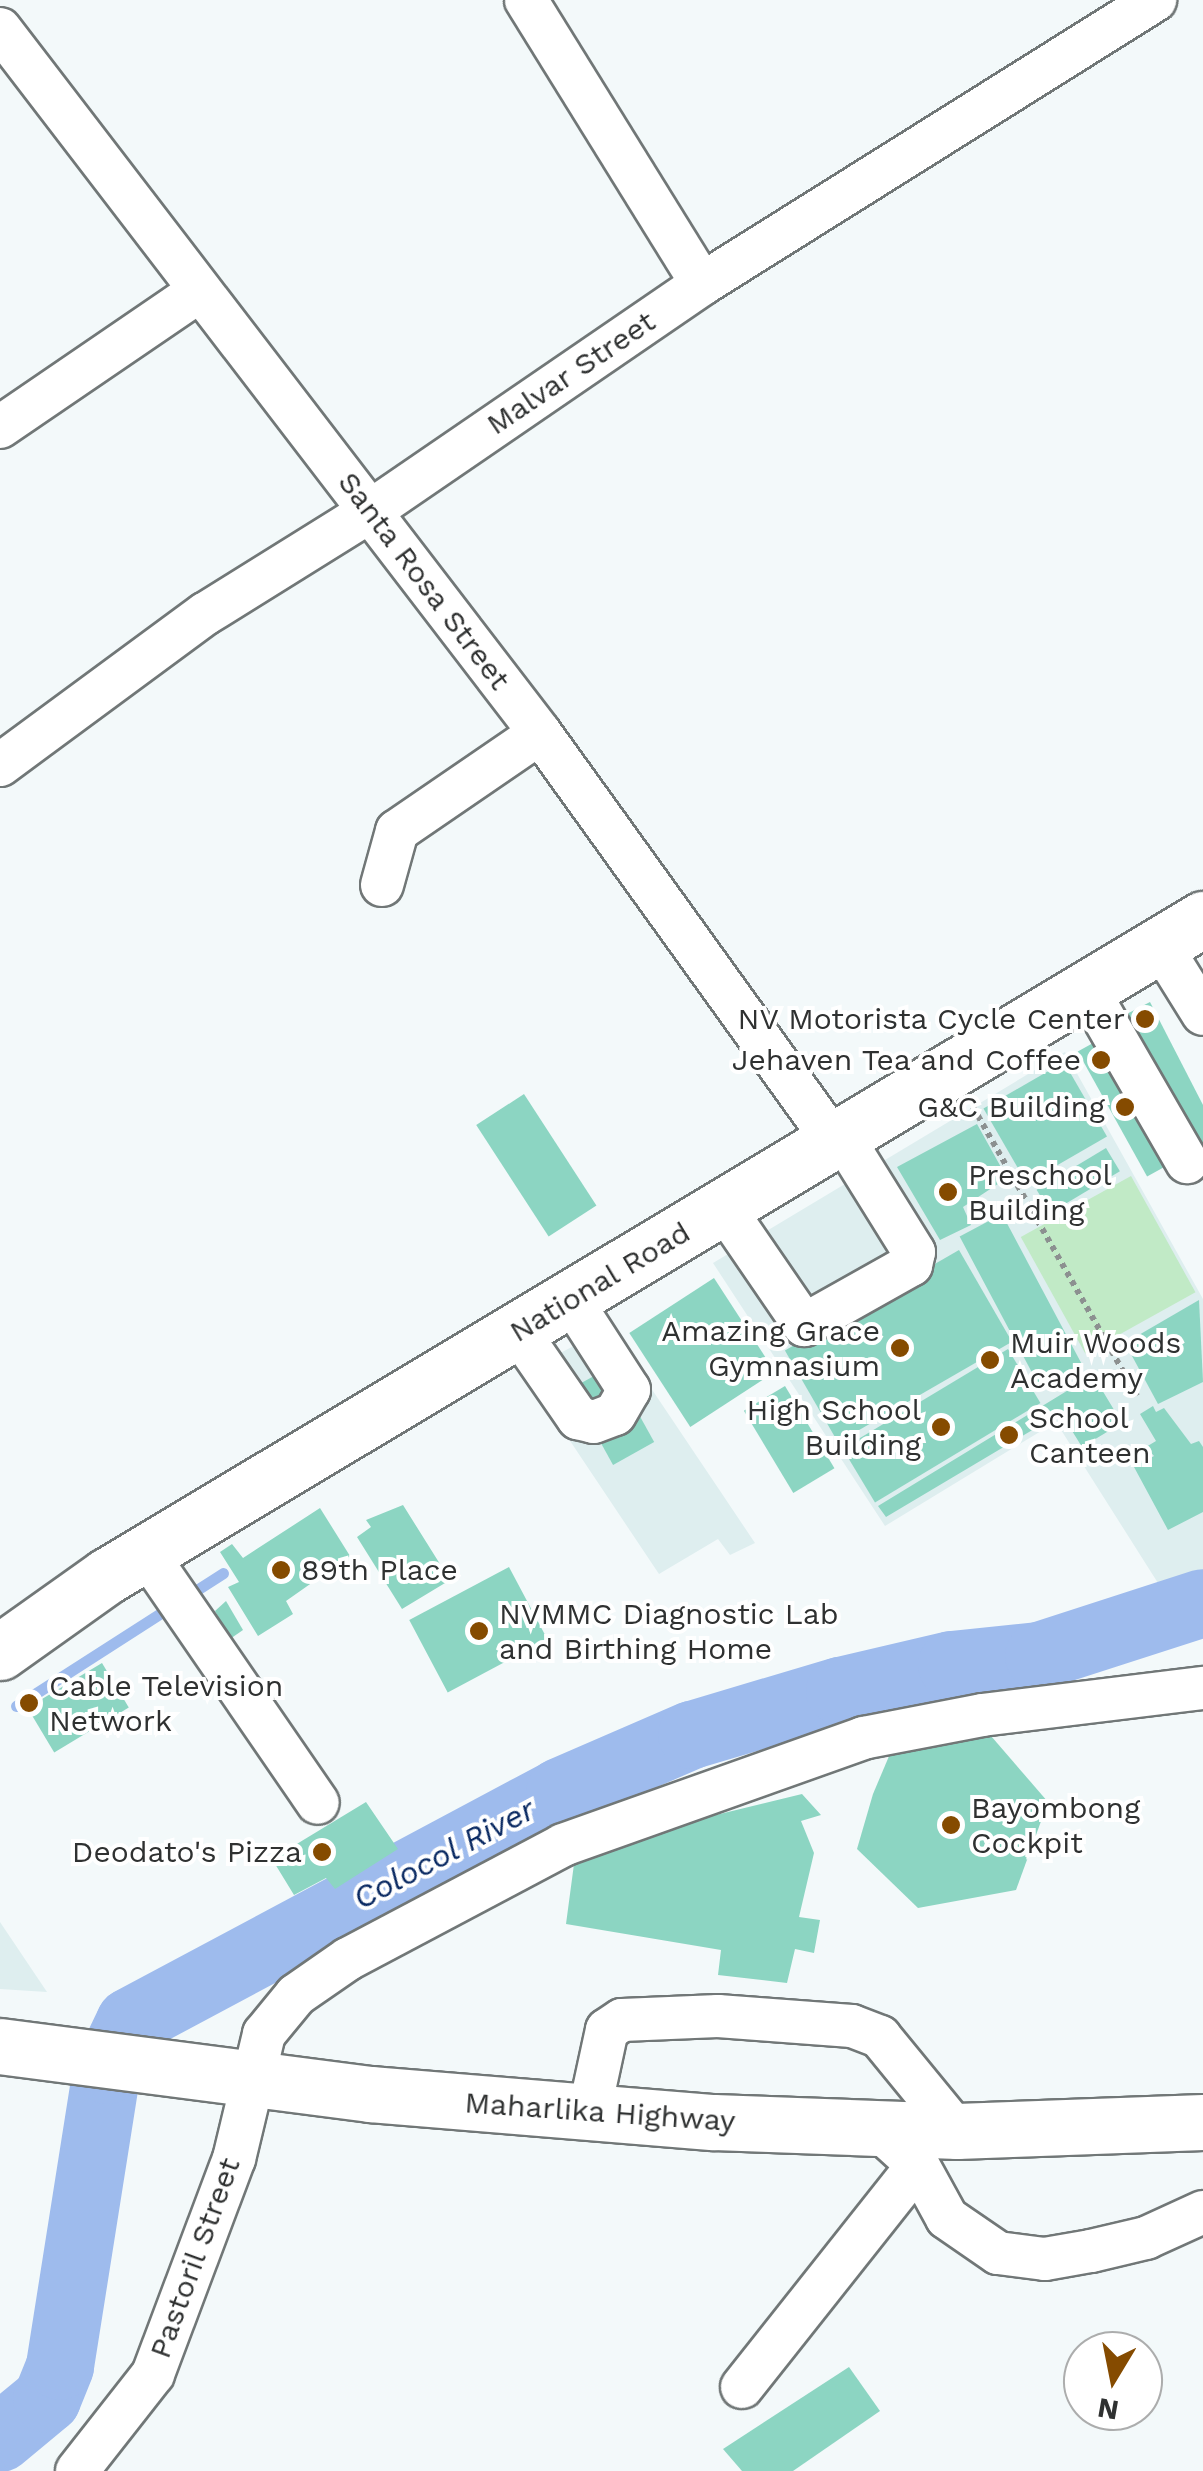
<!DOCTYPE html>
<html>
<head>
<meta charset="utf-8">
<style>
  body { margin:0 }
  #map { position:relative; width:1203px; height:2471px; overflow:hidden; background:#f3f9fa; font-family:"Work Sans",sans-serif }
  div>[style] { position:absolute }
  .built>* { inset:0; background:#deeeef }
  .green>* { inset:0; background:#c1eac6; transform-origin:0 0 }
  .stream>* { height:11px; margin:-5.5px; padding:0 5.5px; transform-origin:5.5px; border-radius:5.5px; background:#9ebbed }
  .river>* { height:68px; margin:-34px; padding:0 34px; transform-origin:34px; border-radius:34px; background:#9ebbed }
  .building>* { inset:0; background:#8cd5c2; transform-origin:0 0 }
  .path>* { height:6px; margin-top:-3px; transform-origin:0; background:repeating-linear-gradient(90deg,#8c9090 0 5px,transparent 0 10px) }
  .roads { filter:drop-shadow(2px 0 #717777) drop-shadow(-2px 0 #717777) drop-shadow(0 2px #717777) drop-shadow(0 -2px #717777) }
  .minor>* { height:42px; margin:-21px; padding:0 21px; transform-origin:21px; border-radius:21px; background:#fff }
  .major>* { height:55px; margin:-27.5px; padding:0 27.5px; transform-origin:27.5px; border-radius:27.5px; background:#fff }
  .highway>* { height:55px; margin:-27.5px; padding:0 27.5px; transform-origin:27.5px; border-radius:27.5px; background:#fff }
  .dots>* { width:28px; height:28px; translate:-50% -50%; box-sizing:border-box; border:5px solid #fff; border-radius:50% }
  span { translate:-50% -50%; white-space:nowrap; text-align:center; line-height:1.15; -webkit-text-stroke:8px #fff; paint-order:stroke }
  .street-label { font-size:30px; color:#2f3131 }
  .poi-label { font-size:30px; color:#2f3131 }
  .right { translate:-100% -50%; text-align:right }
  .left { translate:0 -50%; text-align:left }
  .water-label { font-size:32px; color:#082861; font-style:italic }
  .north { position:absolute; left:1063px; top:2331px; width:100px; height:100px; box-sizing:border-box; background:#fff; border:2px solid #acadad; border-radius:50%; rotate:190deg; font-size:28px; font-weight:700; line-height:40px; text-align:center; color:#2f3131 }
  .north::after { content:''; display:block; margin:auto; width:35px; height:45px; background:#854b00; clip-path:polygon(50% 0,100% 100%,50% 72%,0 100%) }
</style>
</head>
<body>
<div id="map">
  <div class="built">
    <i style="clip-path:polygon(1065px 1052px,1203px 1299px,1203px 1588px,1170px 1602px,1056px 1422px,885px 1526px,713px 1263px)"></i>
    <i style="clip-path:polygon(610px 1327px,755px 1543px,730px 1555px,718px 1539px,659px 1574px,524px 1372px)"></i>
    <i style="clip-path:polygon(0 1922px,47px 1992px,0 1989px)"></i>
  </div>
  <div class="green">
    <i style="left:1131px;top:1176px;width:133px;height:126px;rotate:61deg"></i>
  </div>
  <div class="stream">
    <i style="left:16px;top:1706px;width:246px;rotate:-32.7deg"></i>
  </div>
  <div class="river">
    <i style="left:0;top:2438px;width:61px;rotate:-39.7deg"></i>
    <i style="left:47px;top:2399px;width:35px;rotate:-68deg"></i>
    <i style="left:60px;top:2366px;width:300px;rotate:-81deg"></i>
    <i style="left:107px;top:2070px;width:53px;rotate:-64.4deg"></i>
    <i style="left:130px;top:2022px;width:488px;rotate:-28.1deg"></i>
    <i style="left:560px;top:1792px;width:144px;rotate:-23.4deg"></i>
    <i style="left:692px;top:1735px;width:154px;rotate:-16.6deg"></i>
    <i style="left:840px;top:1691px;width:115px;rotate:-13.1deg"></i>
    <i style="left:952px;top:1665px;width:87px;rotate:-5.9deg"></i>
    <i style="left:1039px;top:1656px;width:172px;rotate:-17.9deg"></i>
  </div>
  <div class="building">
    <i style="clip-path:polygon(1150px 1002px,1203px 1105px,1203px 1153px,1115px 1020px)"></i>
    <i style="left:1104px;top:1037px;width:143px;height:30px;rotate:61deg"></i>
    <i style="left:1064px;top:1062px;width:86px;height:93px;rotate:60deg"></i>
    <i style="left:524px;top:1094px;width:133px;height:57px;rotate:57deg"></i>
    <i style="clip-path:polygon(977px 1124px,1007px 1178px,963px 1207px,971px 1225px,940px 1240px,897px 1167px)"></i>
    <i style="left:1106px;top:1148px;width:27px;height:81px;rotate:59deg"></i>
    <i style="left:1002px;top:1214px;width:173px;height:48px;rotate:62deg"></i>
    <i style="left:959px;top:1250px;width:106px;height:201px;rotate:60deg"></i>
    <i style="left:714px;top:1278px;width:112px;height:101px;rotate:57deg"></i>
    <i style="clip-path:polygon(1199px 1300px,1203px 1382px,1158px 1404px,1125px 1343px)"></i>
    <i style="left:1008px;top:1349px;width:63px;height:193px;rotate:59deg"></i>
    <i style="left:612px;top:1366px;width:87px;height:47px;rotate:61deg"></i>
    <i style="clip-path:polygon(1093px 1375px,1122px 1423px,1082px 1447px,1061px 1413px,886px 1517px,878px 1506px)"></i>
    <i style="left:785px;top:1386px;width:96px;height:48px;rotate:59deg"></i>
    <i style="clip-path:polygon(1153px 1406px,1156px 1412px,1164px 1408px,1191px 1444px,1199px 1441px,1203px 1447px,1203px 1512px,1168px 1530px,1134px 1467px,1154px 1456px,1146px 1447px,1156px 1441px,1140px 1414px)"></i>
    <i style="clip-path:polygon(403px 1505px,450px 1580px,402px 1609px,357px 1537px,371px 1527px,366px 1520px)"></i>
    <i style="clip-path:polygon(320px 1508px,350px 1556px,286px 1601px,293px 1614px,258px 1636px,228px 1587px,239px 1582px,220px 1552px,232px 1544px,243px 1558px)"></i>
    <i style="left:509px;top:1567px;width:82px;height:113px;rotate:62deg"></i>
    <i style="clip-path:polygon(226px 1601px,243px 1630px,230px 1639px,215px 1611px)"></i>
    <i style="left:102px;top:1663px;width:52px;height:87px;rotate:59deg"></i>
    <i style="clip-path:polygon(985px 1729px,1048px 1802px,1016px 1890px,918px 1908px,857px 1849px,873px 1794px,895px 1742px)"></i>
    <i style="clip-path:polygon(802px 1794px,821px 1815px,801px 1821px,814px 1853px,799px 1917px,820px 1920px,814px 1953px,795px 1949px,787px 1983px,718px 1975px,721px 1950px,566px 1924px,576px 1849px)"></i>
    <i style="clip-path:polygon(366px 1802px,398px 1849px,335px 1889px,326px 1878px,294px 1895px,272px 1859px)"></i>
    <i style="clip-path:polygon(849px 2367px,880px 2411px,793px 2471px,742px 2471px,723px 2449px)"></i>
  </div>
  <div class="path">
    <i style="left:973px;top:1107px;width:332px;rotate:60.4deg"></i>
  </div>
  <div class="roads">
    <div class="minor">
      <i style="left:526px;top:0;width:334px;rotate:58.2deg"></i>
      <i style="left:0;top:29px;width:887px;rotate:52.51deg"></i>
      <i style="left:540px;top:733px;width:505px;rotate:54.26deg"></i>
      <i style="left:0;top:427px;width:241px;rotate:-34.3deg"></i>
      <i style="left:0;top:765px;width:255px;rotate:-36.4deg"></i>
      <i style="left:205px;top:614px;width:197px;rotate:-31.9deg"></i>
      <i style="left:372px;top:510px;width:400px;rotate:-34.4deg"></i>
      <i style="left:702px;top:284px;width:535px;rotate:-32.08deg"></i>
      <i style="left:382px;top:885px;width:56px;rotate:-74.5deg"></i>
      <i style="left:397px;top:831px;width:173px;rotate:-34.4deg"></i>
      <i style="left:1160px;top:945px;width:81px;rotate:58.1deg"></i>
      <i style="left:1087px;top:989px;width:200px;rotate:60deg"></i>
      <i style="left:724px;top:1208px;width:142px;rotate:55.6deg"></i>
      <i style="left:804px;top:1325px;width:123px;rotate:-29.3deg"></i>
      <i style="left:911px;top:1265px;width:13px;rotate:-77deg"></i>
      <i style="left:914px;top:1252px;width:134px;rotate:-121.9deg"></i>
      <i style="left:518px;top:1331px;width:106px;rotate:55.4deg"></i>
      <i style="left:578px;top:1418px;width:16px;rotate:14deg"></i>
      <i style="left:594px;top:1422px;width:22px;rotate:-21deg"></i>
      <i style="left:615px;top:1414px;width:28px;rotate:-60deg"></i>
      <i style="left:629px;top:1390px;width:107px;rotate:-122.8deg"></i>
      <i style="left:146px;top:1553px;width:303px;rotate:55.5deg"></i>
      <i style="left:589px;top:2113px;width:85px;rotate:-77.8deg"></i>
      <i style="left:607px;top:2030px;width:18px;rotate:-34deg"></i>
      <i style="left:622px;top:2020px;width:96px;rotate:-2.4deg"></i>
      <i style="left:718px;top:2016px;width:134px;rotate:4.3deg"></i>
      <i style="left:852px;top:2026px;width:30px;rotate:21deg"></i>
      <i style="left:880px;top:2037px;width:122px;rotate:50.7deg"></i>
      <i style="left:877px;top:2128px;width:55px;rotate:42.1deg"></i>
      <i style="left:918px;top:2165px;width:60px;rotate:61.3deg"></i>
      <i style="left:947px;top:2218px;width:62px;rotate:34.5deg"></i>
      <i style="left:998px;top:2253px;width:47px;rotate:7.3deg"></i>
      <i style="left:1045px;top:2259px;width:47px;rotate:-9.9deg"></i>
      <i style="left:1091px;top:2251px;width:57px;rotate:-13.3deg"></i>
      <i style="left:1146px;top:2238px;width:63px;rotate:-24.5deg"></i>
      <i style="left:742px;top:2387px;width:283px;rotate:-51.6deg"></i>
      <i style="left:77px;top:2471px;width:123px;rotate:-51.9deg"></i>
      <i style="left:153px;top:2374px;width:230px;rotate:-69.4deg"></i>
      <i style="left:234px;top:2159px;width:129px;rotate:-76.5deg"></i>
      <i style="left:264px;top:2034px;width:50px;rotate:-50.6deg"></i>
      <i style="left:296px;top:1995px;width:63px;rotate:-34.7deg"></i>
      <i style="left:348px;top:1959px;width:243px;rotate:-27.9deg"></i>
      <i style="left:563px;top:1845px;width:319px;rotate:-19.6deg"></i>
      <i style="left:863px;top:1738px;width:121px;rotate:-10.9deg"></i>
      <i style="left:982px;top:1715px;width:223px;rotate:-7deg"></i>
    </div>
    <div class="major">
      <i style="left:0;top:1652px;width:131px;rotate:-35.4deg"></i>
      <i style="left:107px;top:1576px;width:1278px;rotate:-30.94deg"></i>
    </div>
    <div class="highway">
      <i style="left:0;top:2046px;width:373px;rotate:7.4deg"></i>
      <i style="left:370px;top:2094px;width:345px;rotate:4.7deg"></i>
      <i style="left:714px;top:2122px;width:243px;rotate:2.1deg"></i>
      <i style="left:957px;top:2131px;width:246px;rotate:-2.1deg"></i>
    </div>
  </div>
  <div class="dots">
    <i style="left:1145px;top:1019px;background:#854b00"></i>
    <i style="left:1101px;top:1060px;background:#854b00"></i>
    <i style="left:1125px;top:1107px;background:#854b00"></i>
    <i style="left:948px;top:1192px;background:#854b00"></i>
    <i style="left:900px;top:1348px;background:#854b00"></i>
    <i style="left:990px;top:1360px;background:#854b00"></i>
    <i style="left:941px;top:1427px;background:#854b00"></i>
    <i style="left:1009px;top:1435px;background:#854b00"></i>
    <i style="left:281px;top:1570px;background:#854b00"></i>
    <i style="left:479px;top:1631px;background:#854b00"></i>
    <i style="left:29px;top:1703px;background:#854b00"></i>
    <i style="left:951px;top:1825px;background:#854b00"></i>
    <i style="left:322px;top:1852px;background:#854b00"></i>
  </div>
  <div class="street-label">
    <span style="left:571px;top:373px;rotate:-34deg">Malvar Street</span>
    <span style="left:424px;top:581px;rotate:53deg">Santa Rosa Street</span>
    <span style="left:600px;top:1282px;rotate:-31deg">National Road</span>
    <span style="left:600px;top:2112px;rotate:4deg">Maharlika Highway</span>
    <span style="left:195px;top:2258px;rotate:-70deg">Pastoril Street</span>
  </div>
  <div class="poi-label">
    <span class="right" style="left:1125px;top:1019px">NV Motorista Cycle Center</span>
    <span class="right" style="left:1081px;top:1060px">Jehaven Tea and Coffee</span>
    <span class="right" style="left:1105px;top:1107px">G&amp;C Building</span>
    <span class="left" style="left:968px;top:1192px">Preschool<br>Building</span>
    <span class="right" style="left:880px;top:1348px">Amazing Grace<br>Gymnasium</span>
    <span class="left" style="left:1010px;top:1360px">Muir Woods<br>Academy</span>
    <span class="right" style="left:921px;top:1427px">High School<br>Building</span>
    <span class="left" style="left:1029px;top:1435px">School<br>Canteen</span>
    <span class="left" style="left:301px;top:1570px">89th Place</span>
    <span class="left" style="left:499px;top:1631px">NVMMC Diagnostic Lab<br>and Birthing Home</span>
    <span class="left" style="left:49px;top:1703px">Cable Television<br>Network</span>
    <span class="left" style="left:971px;top:1825px">Bayombong<br>Cockpit</span>
    <span class="right" style="left:302px;top:1852px">Deodato's Pizza</span>
  </div>
  <div class="water-label">
    <span style="left:444px;top:1854px;rotate:-28deg">Colocol River</span>
  </div>
  <div class="north">N</div>
</div>
</body>
</html>
